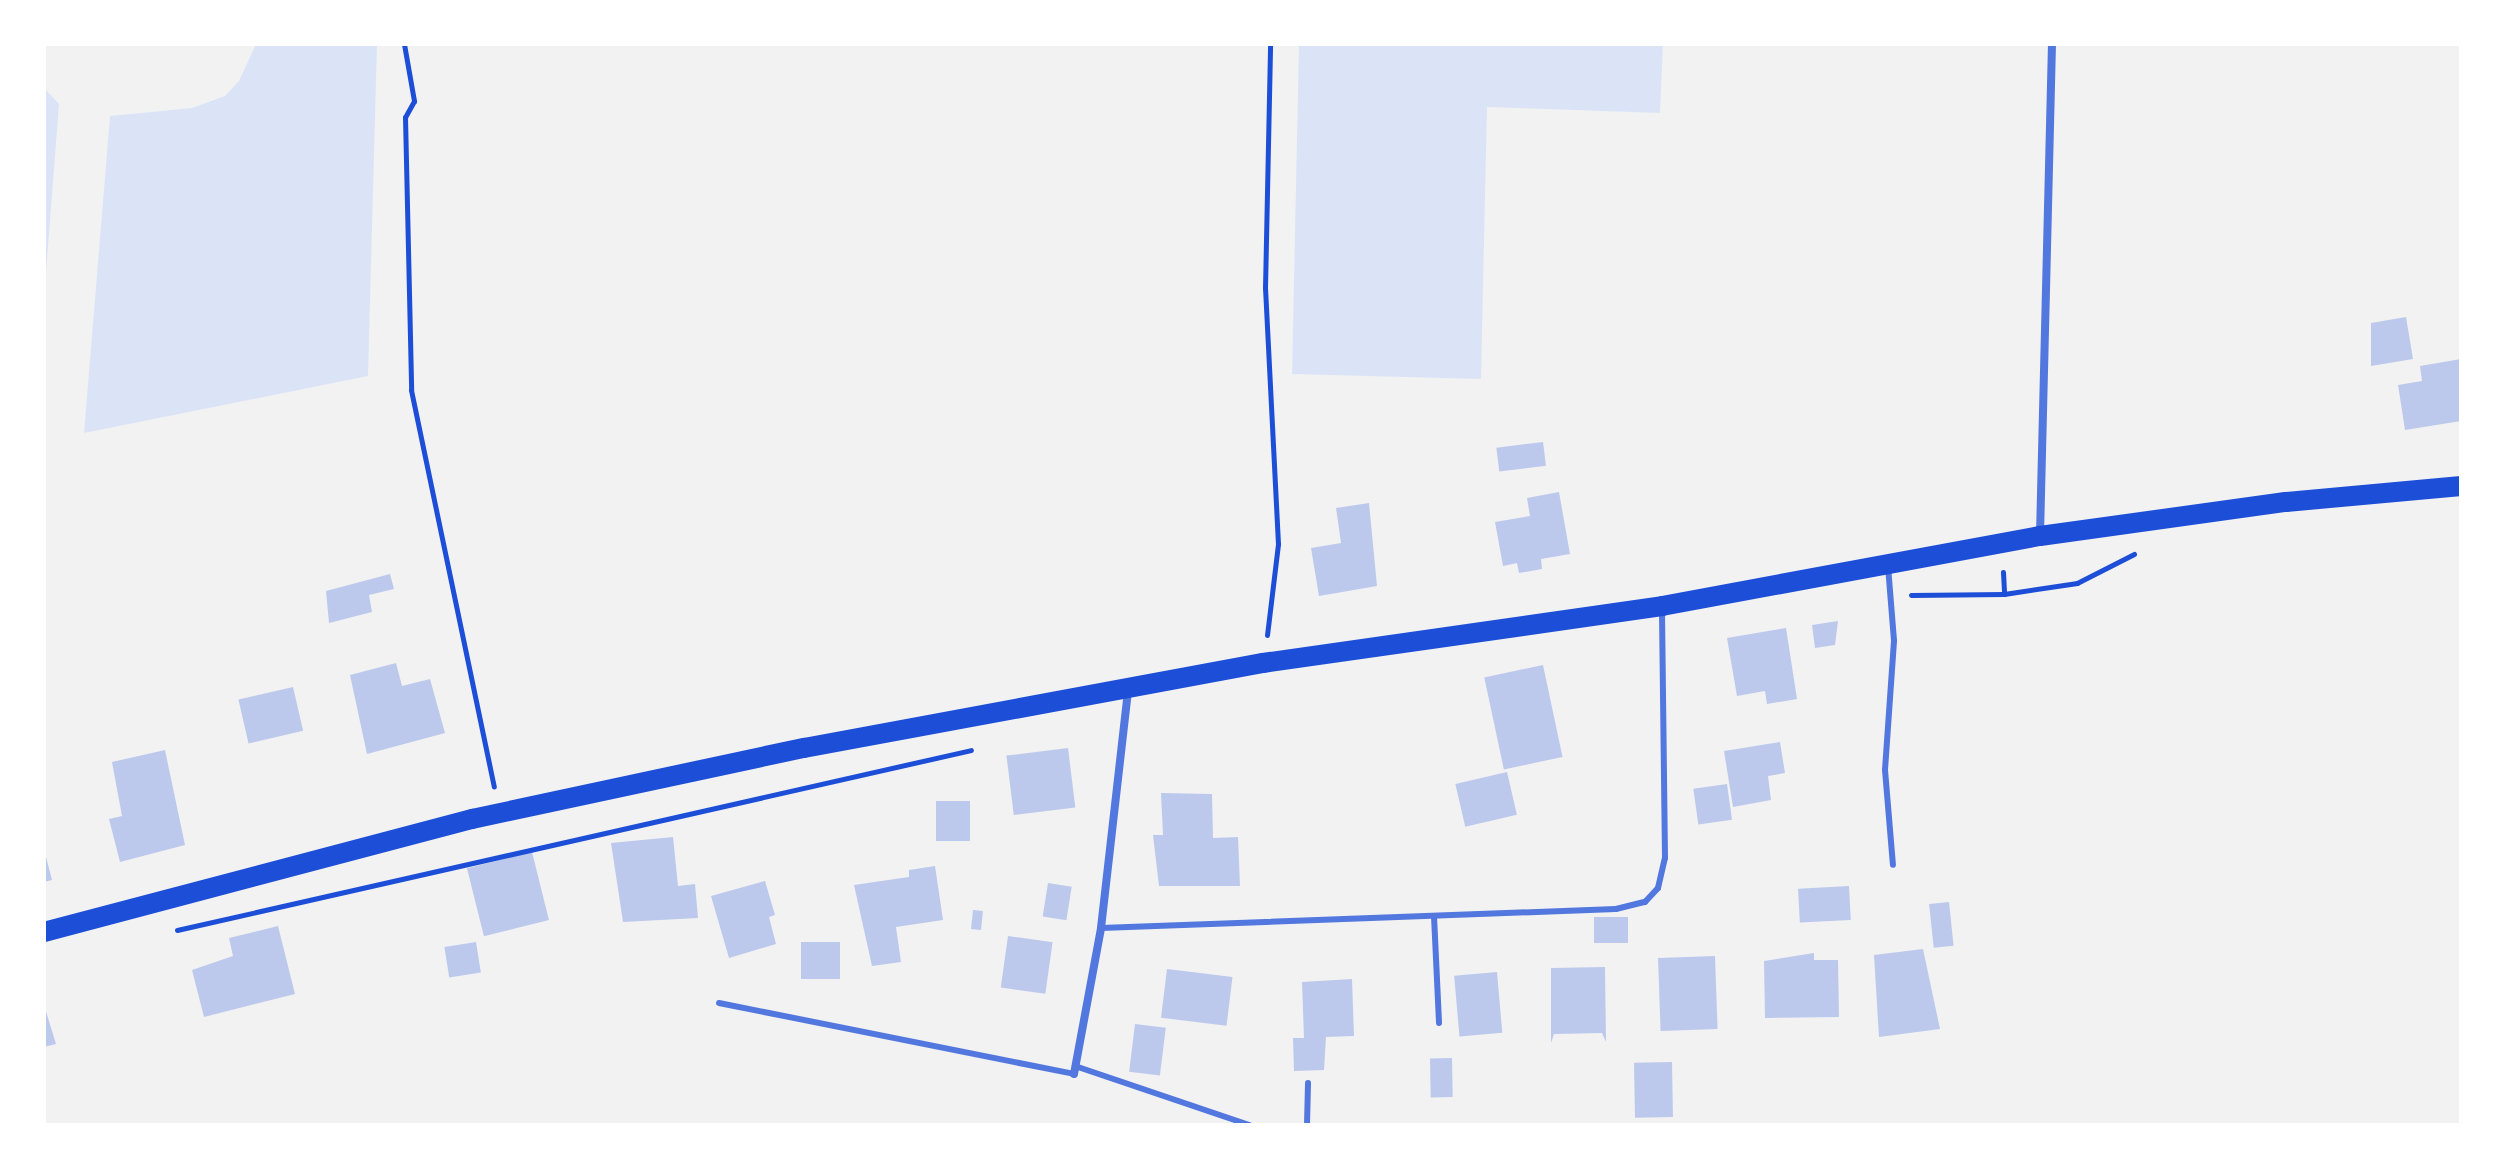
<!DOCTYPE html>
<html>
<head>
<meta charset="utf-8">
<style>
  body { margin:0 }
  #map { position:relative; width:2505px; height:1169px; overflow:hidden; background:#f2f2f2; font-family:"Archivo Narrow",sans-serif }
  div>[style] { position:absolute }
  .green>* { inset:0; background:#dbe4f7 }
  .building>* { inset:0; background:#bdc9ec; transform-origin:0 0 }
  .path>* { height:5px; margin:-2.5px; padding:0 2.5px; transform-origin:2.5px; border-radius:2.5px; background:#1d4ed8 }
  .service>* { height:6px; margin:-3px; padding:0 3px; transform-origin:3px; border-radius:3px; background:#5277de }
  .minor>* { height:8px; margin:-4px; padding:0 4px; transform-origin:4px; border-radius:4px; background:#5277de }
  .primary>* { height:20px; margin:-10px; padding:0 10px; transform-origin:10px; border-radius:10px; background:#1d4ed8 }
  span { translate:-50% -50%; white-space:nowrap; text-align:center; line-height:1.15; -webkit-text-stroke:6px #fff; paint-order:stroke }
  .frame { position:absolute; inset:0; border:46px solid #fff; pointer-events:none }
</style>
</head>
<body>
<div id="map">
  <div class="green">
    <i style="clip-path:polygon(256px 44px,377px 44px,368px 376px,84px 433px,110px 116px,192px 108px,225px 96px,239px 81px)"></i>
    <i style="clip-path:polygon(1299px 44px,1663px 44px,1660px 113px,1487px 107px,1481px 379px,1292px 374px)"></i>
    <i style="clip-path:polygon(44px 88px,59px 104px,44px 298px)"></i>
  </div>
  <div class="building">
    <i style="clip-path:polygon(2406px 317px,2413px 359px,2371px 366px,2371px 323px)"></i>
    <i style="clip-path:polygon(2461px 359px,2461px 421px,2405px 430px,2398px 385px,2422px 381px,2420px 366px)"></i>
    <i style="left:1543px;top:442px;width:24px;height:47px;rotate:83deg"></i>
    <i style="clip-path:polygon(1559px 492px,1570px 554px,1541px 559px,1542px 569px,1519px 573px,1517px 563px,1503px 566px,1495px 522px,1530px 516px,1527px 498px)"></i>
    <i style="clip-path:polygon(1369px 503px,1377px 586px,1319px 596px,1311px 548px,1341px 543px,1336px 508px)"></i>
    <i style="clip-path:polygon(390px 574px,394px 589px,369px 595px,372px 612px,329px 623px,326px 591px)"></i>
    <i style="clip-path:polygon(1838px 621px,1835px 645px,1815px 648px,1812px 625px)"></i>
    <i style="clip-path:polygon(1786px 628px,1797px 699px,1767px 704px,1765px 691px,1737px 696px,1727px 638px)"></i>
    <i style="clip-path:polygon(396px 663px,402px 686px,430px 679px,445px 733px,367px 754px,350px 675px)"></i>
    <i style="left:1543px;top:665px;width:94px;height:60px;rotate:78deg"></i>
    <i style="left:293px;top:687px;width:45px;height:56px;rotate:77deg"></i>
    <i style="clip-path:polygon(1780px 742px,1785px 773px,1768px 776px,1771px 800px,1733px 807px,1724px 751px)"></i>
    <i style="left:1068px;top:748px;width:60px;height:62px;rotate:83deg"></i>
    <i style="clip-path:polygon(165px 750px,185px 845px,120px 862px,109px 819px,122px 816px,112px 762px)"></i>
    <i style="left:1507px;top:772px;width:44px;height:53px;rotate:77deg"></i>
    <i style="left:1727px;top:784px;width:36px;height:34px;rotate:82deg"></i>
    <i style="clip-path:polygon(1161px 793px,1212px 794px,1213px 838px,1238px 837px,1240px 886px,1159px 886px,1153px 835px,1163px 835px)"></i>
    <i style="left:936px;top:801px;width:34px;height:40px"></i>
    <i style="clip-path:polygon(673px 837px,678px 886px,695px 884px,698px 918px,623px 922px,611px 843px)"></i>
    <i style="left:532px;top:852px;width:70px;height:67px;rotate:76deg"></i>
    <i style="clip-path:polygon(45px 853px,52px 880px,44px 882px,44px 854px)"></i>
    <i style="clip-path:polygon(935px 866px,943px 920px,896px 927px,901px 962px,872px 966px,854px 885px,909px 877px,909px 870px)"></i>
    <i style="clip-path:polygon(765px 881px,775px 915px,769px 917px,776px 944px,729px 958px,711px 896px)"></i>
    <i style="left:1048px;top:883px;width:24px;height:34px;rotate:9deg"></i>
    <i style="left:1849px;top:886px;width:34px;height:51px;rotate:87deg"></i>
    <i style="left:1949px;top:902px;width:44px;height:20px;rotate:84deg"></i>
    <i style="left:973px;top:910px;width:10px;height:19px;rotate:6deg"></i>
    <i style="left:1594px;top:917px;width:34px;height:26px"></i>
    <i style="clip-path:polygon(278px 926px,295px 994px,204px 1017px,192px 970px,233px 956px,229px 938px)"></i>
    <i style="left:1008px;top:936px;width:45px;height:52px;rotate:8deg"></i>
    <i style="left:476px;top:942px;width:31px;height:32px;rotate:81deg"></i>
    <i style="left:801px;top:942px;width:39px;height:37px"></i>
    <i style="clip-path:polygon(1923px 949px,1940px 1029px,1879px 1037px,1874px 955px)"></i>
    <i style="clip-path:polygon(1814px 953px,1814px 960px,1838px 960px,1839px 1017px,1765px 1018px,1764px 961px)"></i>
    <i style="left:1715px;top:956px;width:73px;height:57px;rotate:88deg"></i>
    <i style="clip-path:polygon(1605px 967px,1606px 1042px,1602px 1033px,1554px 1034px,1551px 1043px,1551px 968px)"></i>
    <i style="left:1167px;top:969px;width:66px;height:49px;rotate:7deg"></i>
    <i style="left:1497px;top:972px;width:61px;height:43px;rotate:85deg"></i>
    <i style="clip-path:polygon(1352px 979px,1354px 1036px,1326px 1037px,1324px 1070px,1294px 1071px,1293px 1038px,1304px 1038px,1302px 982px)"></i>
    <i style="clip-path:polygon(44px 1005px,56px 1044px,44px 1047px)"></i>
    <i style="left:1135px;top:1024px;width:31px;height:48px;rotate:7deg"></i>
    <i style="left:1452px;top:1058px;width:39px;height:22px;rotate:89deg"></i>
    <i style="left:1672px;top:1062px;width:55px;height:38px;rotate:89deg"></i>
  </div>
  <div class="path">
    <i style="left:404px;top:44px;width:58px;rotate:80deg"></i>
    <i style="left:414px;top:101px;width:18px;rotate:119deg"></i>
    <i style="left:405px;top:117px;width:273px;rotate:88.7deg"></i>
    <i style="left:411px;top:390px;width:405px;rotate:78.2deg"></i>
    <i style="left:2003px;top:572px;width:22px;rotate:87deg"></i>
    <i style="left:1911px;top:595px;width:93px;rotate:-0.6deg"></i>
    <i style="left:2004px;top:594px;width:74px;rotate:-8.6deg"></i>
    <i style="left:2077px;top:583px;width:64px;rotate:-27deg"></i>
    <i style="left:1267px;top:635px;width:92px;rotate:-83.1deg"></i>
    <i style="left:1278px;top:544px;width:256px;rotate:-92.9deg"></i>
    <i style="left:1265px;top:288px;width:244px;rotate:-88.8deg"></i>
    <i style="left:177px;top:930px;width:814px;rotate:-12.77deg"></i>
  </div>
  <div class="service">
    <i style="left:1888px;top:566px;width:75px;rotate:85.4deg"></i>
    <i style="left:1894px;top:641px;width:129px;rotate:94deg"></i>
    <i style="left:1885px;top:770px;width:95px;rotate:85.2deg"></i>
    <i style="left:1434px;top:916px;width:107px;rotate:87.3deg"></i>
    <i style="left:1101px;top:928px;width:515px;rotate:-2.11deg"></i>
    <i style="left:1616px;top:909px;width:30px;rotate:-14deg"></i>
    <i style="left:1645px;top:902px;width:19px;rotate:-47deg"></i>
    <i style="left:1658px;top:888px;width:31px;rotate:-77deg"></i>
    <i style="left:1665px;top:858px;width:249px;rotate:-90.7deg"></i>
    <i style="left:719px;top:1003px;width:362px;rotate:11.3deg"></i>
    <i style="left:1075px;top:1066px;width:184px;rotate:18.7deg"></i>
    <i style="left:1307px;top:1125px;width:42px;rotate:-88.6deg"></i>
  </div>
  <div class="minor">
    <i style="left:2040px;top:535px;width:491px;rotate:-88.6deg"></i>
    <i style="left:1074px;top:1074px;width:148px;rotate:-79.5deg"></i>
    <i style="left:1101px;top:928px;width:240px;rotate:-83.5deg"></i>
  </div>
  <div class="primary">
    <i style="left:44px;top:932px;width:443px;rotate:-14.8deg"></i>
    <i style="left:472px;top:819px;width:340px;rotate:-12.1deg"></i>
    <i style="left:804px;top:748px;width:467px;rotate:-10.5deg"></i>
    <i style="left:1263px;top:663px;width:403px;rotate:-8.1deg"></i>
    <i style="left:1662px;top:606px;width:384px;rotate:-10.5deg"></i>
    <i style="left:2040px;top:536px;width:248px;rotate:-7.9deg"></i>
    <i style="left:2286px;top:502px;width:176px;rotate:-5.2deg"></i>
  </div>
  <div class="frame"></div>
</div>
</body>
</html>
